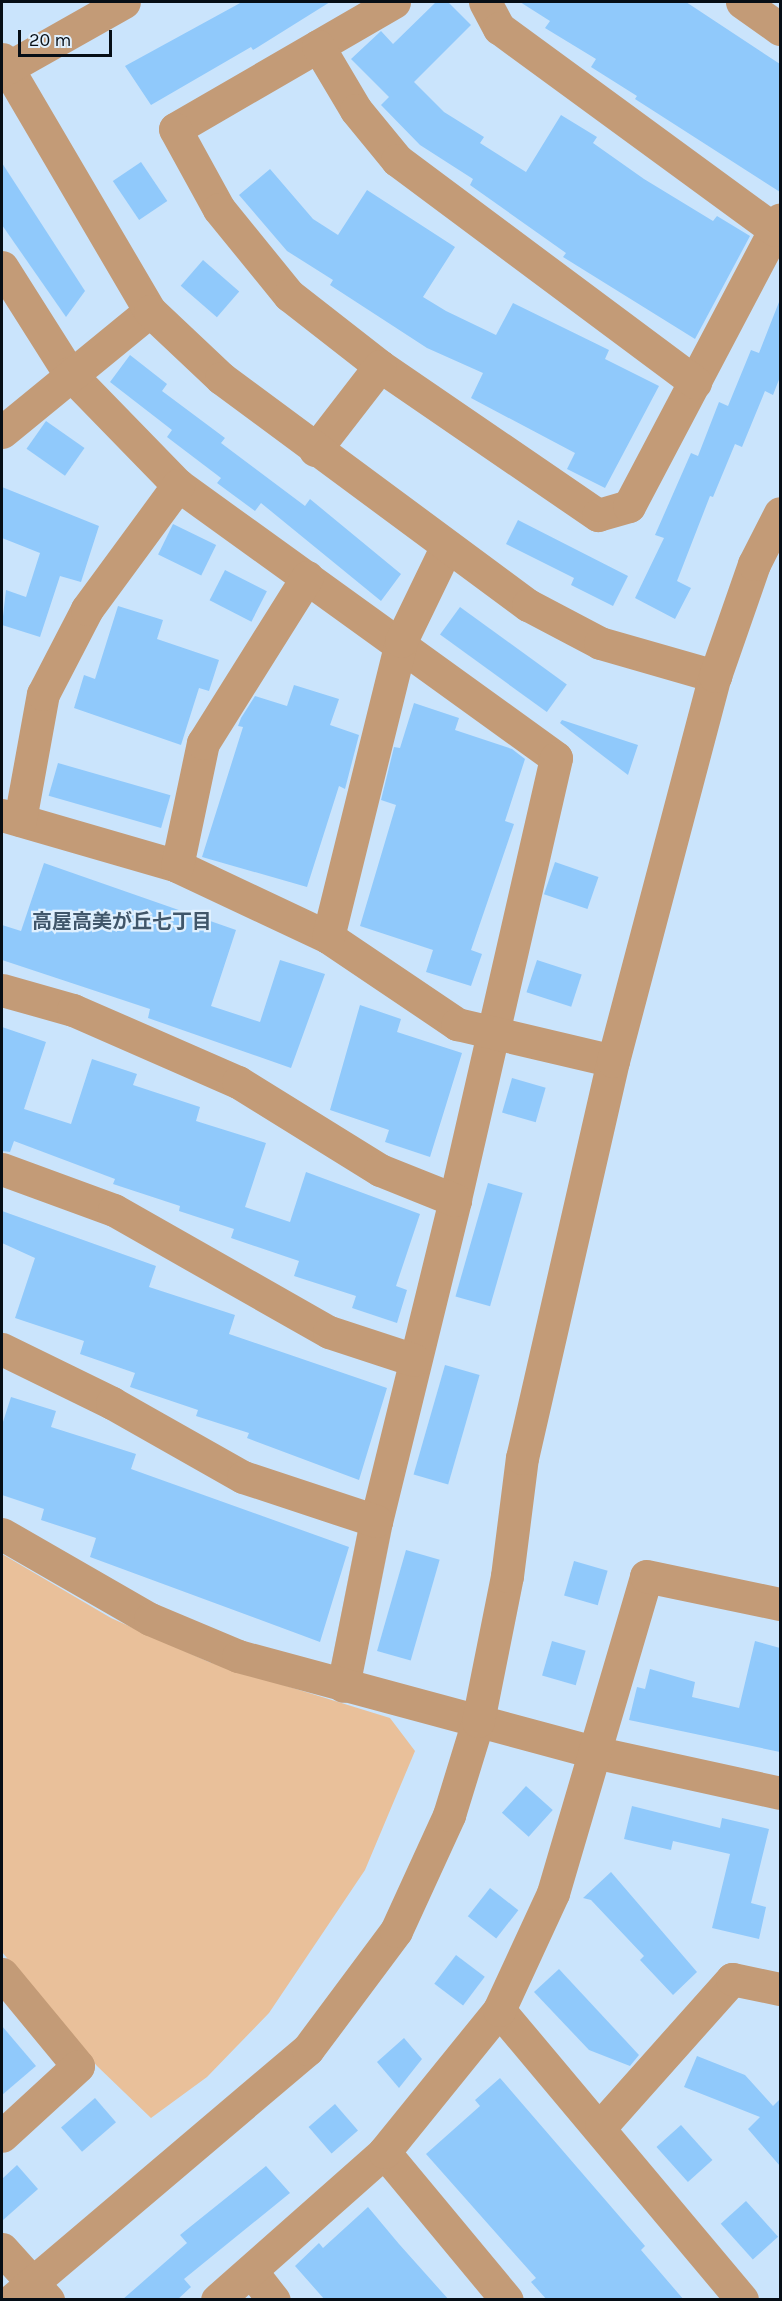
<!DOCTYPE html>
<html>
<head>
<meta charset="utf-8">
<style>
  body { margin:0 }
  #map { position:relative; width:782px; height:2301px; overflow:hidden; background:#cae4fc; font-family:Karla,"Noto Sans JP",sans-serif }
  div>[style] { position:absolute }
  .green>* { inset:0; background:#e9c09a }
  .building>* { inset:0; background:#90c9fb; transform-origin:0 0 }
  .minor>* { height:33px; margin:-16.5px; padding:0 16.5px; transform-origin:16.5px; border-radius:16.5px; background:#c39b77 }
  .tertiary>* { height:33px; margin:-16.5px; padding:0 16.5px; transform-origin:16.5px; border-radius:16.5px; background:#c39b77 }
  span { translate:-50% -50%; white-space:nowrap; text-align:center; line-height:1.15; -webkit-text-stroke:4.5px #e0f0fe; paint-order:stroke }
  .neighbourhood-label { font-size:20px; color:#40566a; font-weight:700 }
  .frame { position:absolute; inset:0; border:3px solid #060e16; pointer-events:none }
  .scale { position:absolute; left:18px; top:30px; width:94px; height:27px; box-sizing:border-box; border:3px solid #060e16; border-top:0; padding-left:8px; font-size:18px; line-height:21px; white-space:nowrap; color:#060e16; -webkit-text-stroke:4px #e0f0fe; paint-order:stroke }
</style>
</head>
<body>
<div id="map">
  <div class="green">
    <i style="clip-path:polygon(2px 1554px,111px 1618px,209px 1662px,390px 1718px,415px 1751px,365px 1870px,269px 2013px,207px 2077px,151px 2118px,97px 2066px,2px 1952px)"></i>
  </div>
  <div class="building">
    <i style="clip-path:polygon(242px 2px,330px 2px,253px 50px,251px 47px,151px 105px,125px 66px)"></i>
    <i style="clip-path:polygon(436px 2px,448px 2px,471px 25px,414px 82px,444px 112px,484px 137px,480px 143px,526px 172px,561px 115px,597px 137px,593px 143px,644px 179px,713px 221px,717px 216px,750px 236px,695px 339px,563px 257px,566px 253px,470px 185px,473px 179px,420px 145px,381px 105px,389px 97px,351px 59px,381px 31px,393px 44px)"></i>
    <i style="clip-path:polygon(520px 2px,686px 2px,780px 64px,780px 192px,635px 99px,637px 96px,591px 67px,596px 59px,545px 28px,550px 21px)"></i>
    <i style="left:141px;top:162px;width:47px;height:34px;rotate:56deg"></i>
    <i style="clip-path:polygon(2px 163px,85px 291px,66px 317px,2px 225px)"></i>
    <i style="clip-path:polygon(270px 169px,313px 219px,338px 235px,367px 190px,455px 247px,423px 297px,446px 311px,496px 335px,513px 303px,609px 350px,605px 359px,659px 386px,605px 488px,567px 469px,575px 453px,471px 398px,483px 373px,427px 348px,330px 285px,333px 280px,287px 251px,239px 195px)"></i>
    <i style="left:203px;top:260px;width:48px;height:34px;rotate:41deg"></i>
    <i style="clip-path:polygon(779px 302px,780px 377px,773px 395px,765px 391px,742px 447px,735px 444px,713px 497px,710px 496px,677px 581px,691px 588px,675px 619px,635px 598px,664px 538px,655px 535px,691px 453px,698px 456px,719px 402px,728px 406px,751px 350px,759px 353px)"></i>
    <i style="clip-path:polygon(130px 355px,167px 384px,162px 391px,225px 438px,221px 443px,305px 506px,310px 499px,401px 574px,381px 601px,261px 503px,255px 511px,217px 483px,221px 478px,167px 437px,172px 430px,110px 382px)"></i>
    <i style="left:46px;top:421px;width:47px;height:34px;rotate:35deg"></i>
    <i style="clip-path:polygon(2px 487px,99px 526px,81px 582px,60px 576px,40px 637px,2px 625px,6px 590px,26px 597px,40px 553px,2px 538px)"></i>
    <i style="clip-path:polygon(518px 520px,628px 576px,613px 606px,571px 585px,574px 578px,506px 544px)"></i>
    <i style="left:173px;top:524px;width:48px;height:34px;rotate:26deg"></i>
    <i style="left:225px;top:570px;width:47px;height:34px;rotate:27deg"></i>
    <i style="clip-path:polygon(118px 606px,163px 620px,157px 639px,219px 660px,209px 691px,199px 688px,181px 745px,74px 708px,84px 675px,95px 679px)"></i>
    <i style="left:460px;top:607px;width:132px;height:34px;rotate:36deg"></i>
    <i style="clip-path:polygon(294px 685px,339px 699px,330px 725px,359px 735px,345px 789px,339px 786px,307px 887px,202px 857px,243px 727px,238px 726px,241px 718px,255px 696px,287px 706px)"></i>
    <i style="clip-path:polygon(414px 703px,459px 718px,455px 730px,512px 749px,525px 759px,505px 821px,514px 824px,471px 950px,482px 954px,471px 986px,426px 972px,433px 950px,360px 926px,396px 805px,381px 800px,394px 747px,400px 748px)"></i>
    <i style="clip-path:polygon(562px 720px,638px 745px,628px 775px,560px 723px)"></i>
    <i style="left:58px;top:763px;width:117px;height:34px;rotate:16deg"></i>
    <i style="left:555px;top:862px;width:46px;height:34px;rotate:19deg"></i>
    <i style="clip-path:polygon(44px 863px,236px 930px,211px 1006px,260px 1022px,280px 960px,325px 974px,291px 1068px,148px 1018px,150px 1009px,2px 960px,2px 925px,21px 931px)"></i>
    <i style="left:537px;top:960px;width:47px;height:34px;rotate:18deg"></i>
    <i style="clip-path:polygon(360px 1005px,401px 1019px,397px 1032px,462px 1053px,430px 1157px,385px 1142px,389px 1130px,330px 1110px)"></i>
    <i style="clip-path:polygon(2px 1027px,46px 1042px,24px 1109px,71px 1124px,92px 1059px,137px 1074px,133px 1085px,200px 1107px,196px 1121px,266px 1143px,245px 1207px,290px 1222px,306px 1172px,420px 1214px,396px 1286px,407px 1290px,397px 1323px,352px 1308px,356px 1296px,294px 1276px,299px 1261px,231px 1238px,234px 1229px,179px 1211px,180px 1206px,113px 1184px,115px 1179px,14px 1141px,10px 1152px,2px 1151px)"></i>
    <i style="left:512px;top:1078px;width:35px;height:36px;rotate:16deg"></i>
    <i style="left:488px;top:1183px;width:36px;height:118px;rotate:16deg"></i>
    <i style="clip-path:polygon(2px 1211px,156px 1266px,149px 1287px,235px 1315px,229px 1334px,387px 1388px,359px 1480px,247px 1438px,249px 1433px,196px 1416px,198px 1410px,130px 1387px,135px 1373px,80px 1354px,84px 1341px,15px 1318px,35px 1258px,2px 1243px)"></i>
    <i style="left:445px;top:1365px;width:36px;height:114px;rotate:16deg"></i>
    <i style="clip-path:polygon(11px 1397px,56px 1411px,51px 1427px,136px 1454px,131px 1469px,349px 1547px,320px 1642px,90px 1557px,96px 1538px,41px 1520px,44px 1509px,2px 1495px,2px 1425px)"></i>
    <i style="left:406px;top:1550px;width:35px;height:105px;rotate:16deg"></i>
    <i style="left:574px;top:1561px;width:35px;height:36px;rotate:16deg"></i>
    <i style="left:552px;top:1641px;width:35px;height:36px;rotate:16deg"></i>
    <i style="clip-path:polygon(755px 1641px,780px 1648px,780px 1752px,629px 1720px,637px 1687px,645px 1689px,650px 1669px,695px 1682px,692px 1697px,739px 1708px)"></i>
    <i style="left:526px;top:1786px;width:36px;height:36px;rotate:42deg"></i>
    <i style="clip-path:polygon(632px 1806px,720px 1828px,722px 1818px,769px 1829px,751px 1903px,766px 1907px,759px 1939px,712px 1928px,730px 1854px,673px 1841px,671px 1850px,624px 1839px)"></i>
    <i style="clip-path:polygon(611px 1872px,697px 1972px,673px 1995px,640px 1960px,644px 1956px,591px 1900px,583px 1898px)"></i>
    <i style="left:490px;top:1888px;width:36px;height:36px;rotate:38deg"></i>
    <i style="left:456px;top:1955px;width:36px;height:36px;rotate:37deg"></i>
    <i style="clip-path:polygon(559px 1969px,639px 2055px,630px 2066px,589px 2050px,534px 1992px)"></i>
    <i style="clip-path:polygon(2px 2026px,36px 2066px,2px 2095px)"></i>
    <i style="clip-path:polygon(404px 2038px,422px 2059px,399px 2088px,377px 2062px)"></i>
    <i style="clip-path:polygon(697px 2056px,745px 2075px,773px 2106px,780px 2099px,780px 2166px,748px 2129px,760px 2117px,684px 2087px)"></i>
    <i style="clip-path:polygon(500px 2078px,645px 2246px,641px 2250px,684px 2300px,547px 2300px,531px 2282px,536px 2278px,426px 2154px,480px 2106px,475px 2100px)"></i>
    <i style="left:95px;top:2098px;width:32px;height:45px;rotate:49deg"></i>
    <i style="left:335px;top:2104px;width:35px;height:35px;rotate:49deg"></i>
    <i style="left:681px;top:2125px;width:47px;height:33px;rotate:48deg"></i>
    <i style="clip-path:polygon(17px 2165px,38px 2189px,2px 2221px,2px 2179px)"></i>
    <i style="clip-path:polygon(266px 2166px,290px 2193px,184px 2279px,191px 2287px,177px 2300px,122px 2300px,187px 2243px,180px 2235px)"></i>
    <i style="left:746px;top:2201px;width:48px;height:34px;rotate:48deg"></i>
    <i style="clip-path:polygon(368px 2207px,399px 2244px,449px 2300px,325px 2300px,295px 2266px,319px 2243px,323px 2248px)"></i>
  </div>
  <div class="minor">
    <i style="left:394px;top:2px;width:253px;rotate:149.9deg"></i>
    <i style="left:175px;top:129px;width:91px;rotate:61.2deg"></i>
    <i style="left:219px;top:209px;width:111px;rotate:50.9deg"></i>
    <i style="left:289px;top:295px;width:115px;rotate:38deg"></i>
    <i style="left:380px;top:366px;width:264px;rotate:34.4deg"></i>
    <i style="left:598px;top:515px;width:32px;rotate:-16deg"></i>
    <i style="left:629px;top:506px;width:324px;rotate:-62.2deg"></i>
    <i style="left:485px;top:2px;width:30px;rotate:62deg"></i>
    <i style="left:499px;top:28px;width:342px;rotate:36.2deg"></i>
    <i style="left:742px;top:2px;width:47px;rotate:35.4deg"></i>
    <i style="left:318px;top:46px;width:74px;rotate:59.3deg"></i>
    <i style="left:356px;top:110px;width:65px;rotate:50.6deg"></i>
    <i style="left:397px;top:160px;width:372px;rotate:36.7deg"></i>
    <i style="left:2px;top:267px;width:125px;rotate:57.7deg"></i>
    <i style="left:69px;top:373px;width:156px;rotate:45.8deg"></i>
    <i style="left:178px;top:485px;width:466px;rotate:35.8deg"></i>
    <i style="left:556px;top:758px;width:453px;rotate:102.9deg"></i>
    <i style="left:455px;top:1200px;width:331px;rotate:103.8deg"></i>
    <i style="left:376px;top:1521px;width:168px;rotate:101.3deg"></i>
    <i style="left:2px;top:432px;width:191px;rotate:-39.3deg"></i>
    <i style="left:315px;top:450px;width:106px;rotate:-52.3deg"></i>
    <i style="left:2px;top:815px;width:182px;rotate:16.2deg"></i>
    <i style="left:177px;top:866px;width:167px;rotate:25.2deg"></i>
    <i style="left:328px;top:937px;width:156px;rotate:34deg"></i>
    <i style="left:457px;top:1024px;width:160px;rotate:13.3deg"></i>
    <i style="left:20px;top:820px;width:128px;rotate:-79.7deg"></i>
    <i style="left:43px;top:694px;width:96px;rotate:-62.6deg"></i>
    <i style="left:87px;top:609px;width:154px;rotate:-53.7deg"></i>
    <i style="left:177px;top:866px;width:126px;rotate:-78.1deg"></i>
    <i style="left:203px;top:743px;width:196px;rotate:-57.9deg"></i>
    <i style="left:328px;top:937px;width:305px;rotate:-76.1deg"></i>
    <i style="left:401px;top:641px;width:103px;rotate:-64.2deg"></i>
    <i style="left:2px;top:990px;width:74px;rotate:15.7deg"></i>
    <i style="left:73px;top:1010px;width:180px;rotate:23.6deg"></i>
    <i style="left:238px;top:1082px;width:167px;rotate:31.8deg"></i>
    <i style="left:380px;top:1170px;width:81px;rotate:21.8deg"></i>
    <i style="left:2px;top:1169px;width:119px;rotate:20.1deg"></i>
    <i style="left:114px;top:1210px;width:247px;rotate:29.6deg"></i>
    <i style="left:329px;top:1332px;width:89px;rotate:18.2deg"></i>
    <i style="left:2px;top:1349px;width:123px;rotate:26.1deg"></i>
    <i style="left:112px;top:1403px;width:150px;rotate:29.5deg"></i>
    <i style="left:243px;top:1477px;width:140px;rotate:18.3deg"></i>
    <i style="left:2px;top:1534px;width:171px;rotate:29.9deg"></i>
    <i style="left:150px;top:1619px;width:95px;rotate:22.8deg"></i>
    <i style="left:238px;top:1656px;width:369px;rotate:15.1deg"></i>
    <i style="left:594px;top:1752px;width:190px;rotate:12.4deg"></i>
    <i style="left:2px;top:1974px;width:119px;rotate:50.4deg"></i>
    <i style="left:78px;top:2066px;width:103px;rotate:137.4deg"></i>
    <i style="left:499px;top:2010px;width:378px;rotate:50deg"></i>
    <i style="left:601px;top:2126px;width:197px;rotate:-48.3deg"></i>
    <i style="left:732px;top:1979px;width:49px;rotate:11.8deg"></i>
    <i style="left:384px;top:2152px;width:192px;rotate:50.3deg"></i>
    <i style="left:2px;top:2249px;width:69px;rotate:48deg"></i>
    <i style="left:251px;top:2271px;width:37px;rotate:52deg"></i>
    <i style="left:217px;top:2300px;width:223px;rotate:-41.5deg"></i>
    <i style="left:384px;top:2152px;width:183px;rotate:-51deg"></i>
    <i style="left:499px;top:2010px;width:129px;rotate:-65.2deg"></i>
    <i style="left:553px;top:1893px;width:330px;rotate:-73.6deg"></i>
    <i style="left:646px;top:1576px;width:137px;rotate:11.8deg"></i>
  </div>
  <div class="tertiary">
    <i style="left:2px;top:59px;width:292px;rotate:59.6deg"></i>
    <i style="left:150px;top:311px;width:98px;rotate:43.3deg"></i>
    <i style="left:221px;top:378px;width:382px;rotate:36.5deg"></i>
    <i style="left:528px;top:605px;width:81px;rotate:27.8deg"></i>
    <i style="left:600px;top:643px;width:120px;rotate:16deg"></i>
    <i style="left:2px;top:71px;width:140px;rotate:-29.5deg"></i>
    <i style="left:12px;top:2300px;width:388px;rotate:-40.3deg"></i>
    <i style="left:308px;top:2049px;width:147px;rotate:-53.3deg"></i>
    <i style="left:396px;top:1931px;width:128px;rotate:-65.4deg"></i>
    <i style="left:449px;top:1815px;width:98px;rotate:-72.9deg"></i>
    <i style="left:478px;top:1721px;width:148px;rotate:-78.7deg"></i>
    <i style="left:507px;top:1576px;width:119px;rotate:-82.8deg"></i>
    <i style="left:522px;top:1458px;width:407px;rotate:-77.1deg"></i>
    <i style="left:613px;top:1061px;width:398px;rotate:-75.2deg"></i>
    <i style="left:715px;top:676px;width:119px;rotate:-70.8deg"></i>
    <i style="left:754px;top:564px;width:57px;rotate:-63deg"></i>
  </div>
  <div class="neighbourhood-label">
    <span style="left:122px;top:921px">高屋高美が丘七丁目</span>
  </div>
  <div class="frame"></div>
  <div class="scale">20 m</div>
</div>
</body>
</html>
